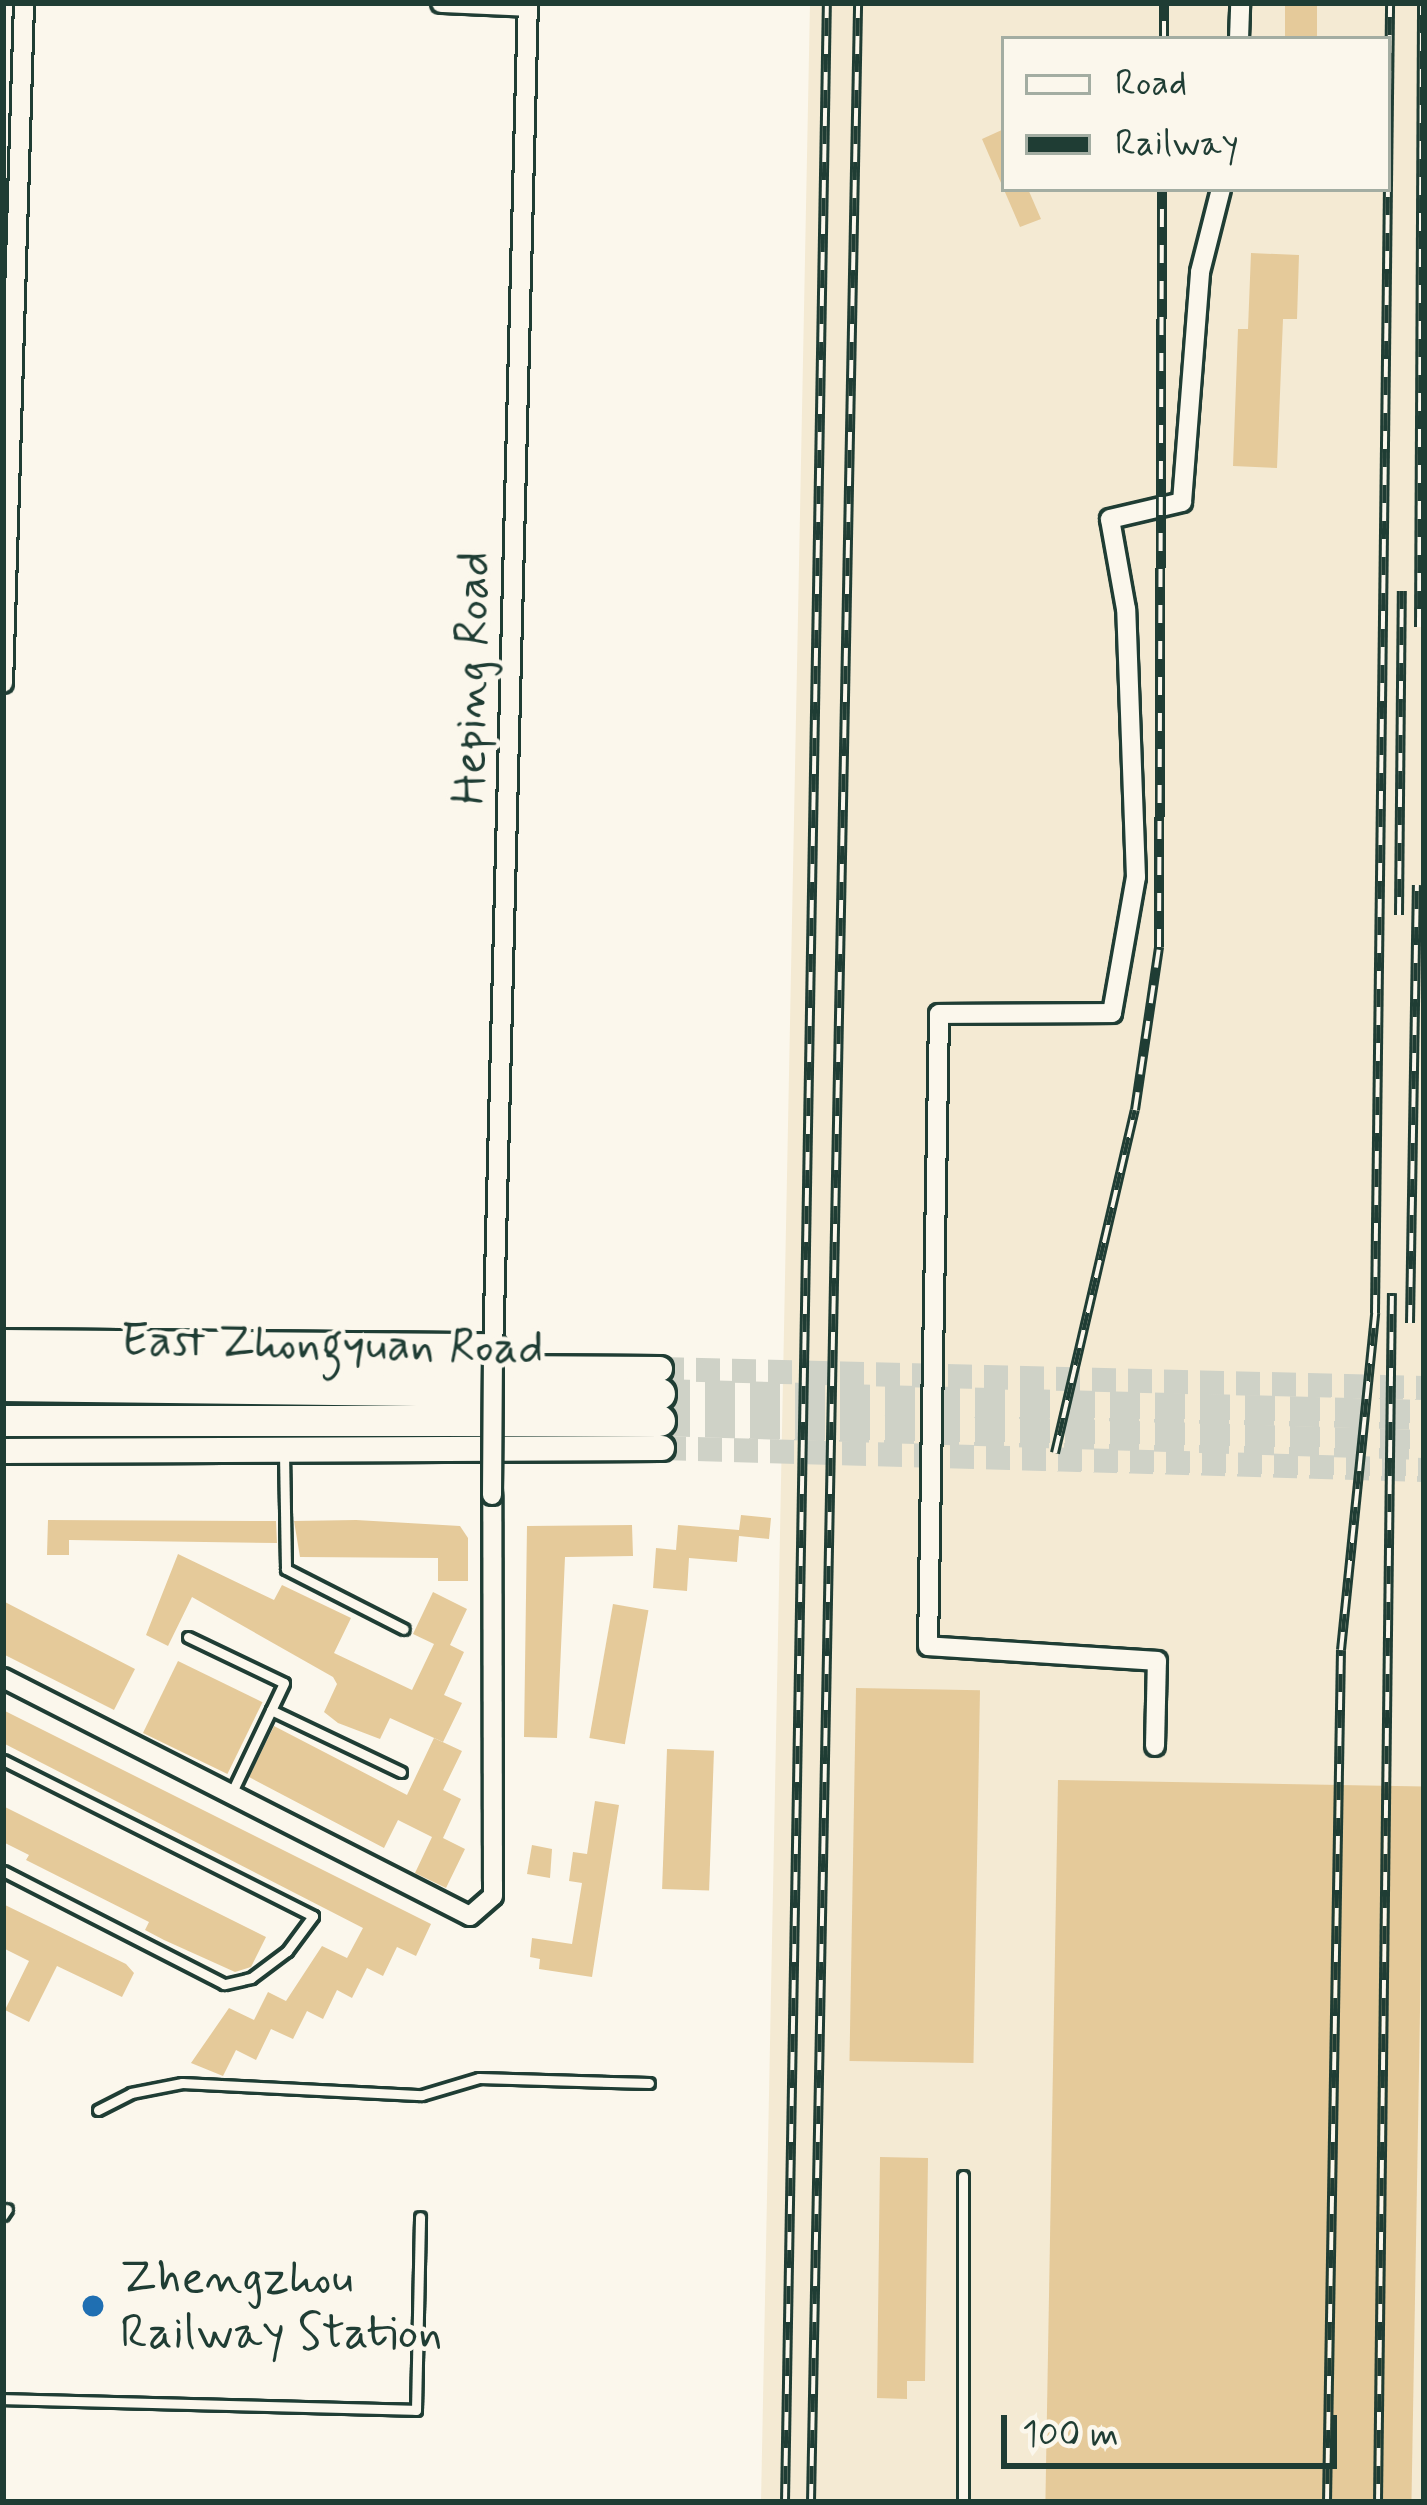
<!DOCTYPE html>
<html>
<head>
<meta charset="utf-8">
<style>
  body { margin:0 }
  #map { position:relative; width:1427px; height:2505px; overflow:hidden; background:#fbf7ec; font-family:Mynerve,sans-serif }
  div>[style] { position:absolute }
  .built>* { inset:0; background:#f4ead3 }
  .building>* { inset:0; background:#e5ca9a; transform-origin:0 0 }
  .tertiary-tunnel>* { height:24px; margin-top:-12px; transform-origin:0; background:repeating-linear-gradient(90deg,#cfd2c7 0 24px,transparent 0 36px) }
  .primary-tunnel>* { height:30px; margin-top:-15px; transform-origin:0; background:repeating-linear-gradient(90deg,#cfd2c7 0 30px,transparent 0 45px) }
  .roads { filter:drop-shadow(3px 0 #1f3d34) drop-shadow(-3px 0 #1f3d34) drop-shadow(0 3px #1f3d34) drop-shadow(0 -3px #1f3d34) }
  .service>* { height:9px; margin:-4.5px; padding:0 4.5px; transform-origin:4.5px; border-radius:4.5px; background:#fbf7ec }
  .minor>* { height:18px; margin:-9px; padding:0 9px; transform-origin:9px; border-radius:9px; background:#fbf7ec }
  .tertiary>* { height:24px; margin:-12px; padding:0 12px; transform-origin:12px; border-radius:12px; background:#fbf7ec }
  .primary>* { height:30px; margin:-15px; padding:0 15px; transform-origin:15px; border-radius:15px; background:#fbf7ec }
  .rail>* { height:10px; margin-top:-5px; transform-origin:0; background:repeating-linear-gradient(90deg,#fbf7ec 0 18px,#1f3d34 0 36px); box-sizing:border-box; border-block:3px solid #1f3d34 }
  .bridges { filter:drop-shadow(3px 0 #1f3d34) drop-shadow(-3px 0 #1f3d34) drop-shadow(0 3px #1f3d34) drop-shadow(0 -3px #1f3d34) }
  .minor-bridge>* { height:18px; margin:-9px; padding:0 9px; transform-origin:9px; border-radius:9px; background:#fbf7ec }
  .dots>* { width:33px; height:33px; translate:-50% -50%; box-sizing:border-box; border:6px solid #fbf7ec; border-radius:50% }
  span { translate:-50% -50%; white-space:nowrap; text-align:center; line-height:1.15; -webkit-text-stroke:9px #fbf7ec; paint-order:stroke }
  .street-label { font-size:48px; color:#1f3d34 }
  .poi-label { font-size:48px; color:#1f3d34 }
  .left { translate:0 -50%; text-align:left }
  .frame { position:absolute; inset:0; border:6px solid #1f3d34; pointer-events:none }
  .legend { position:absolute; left:1001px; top:36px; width:390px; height:156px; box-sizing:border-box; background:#fbf7ec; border:3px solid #a3ada2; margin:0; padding:15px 21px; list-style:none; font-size:36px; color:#1f3d34 }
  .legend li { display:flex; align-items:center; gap:24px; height:60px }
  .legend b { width:60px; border:3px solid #a3ada2 }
  .scale { position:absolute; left:1001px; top:2415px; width:336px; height:54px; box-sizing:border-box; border:6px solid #1f3d34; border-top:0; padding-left:15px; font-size:36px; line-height:42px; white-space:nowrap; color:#1f3d34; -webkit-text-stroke:9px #fbf7ec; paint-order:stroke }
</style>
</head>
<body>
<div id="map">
  <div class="built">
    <i style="clip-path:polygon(evenodd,810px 3px,1424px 3px,1424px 2502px,761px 2502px,810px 3px,1004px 39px,1388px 39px,1388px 189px,1004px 189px,1004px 39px)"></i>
  </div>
  <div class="building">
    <i style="left:1285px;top:3px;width:32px;height:36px"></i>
    <i style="clip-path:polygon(1004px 129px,1004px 189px,1028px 189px,1041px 219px,1020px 227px,982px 139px)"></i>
    <i style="clip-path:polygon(1251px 253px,1299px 255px,1297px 319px,1283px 319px,1277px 468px,1233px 466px,1238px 329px,1248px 329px)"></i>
    <i style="clip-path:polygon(741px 1515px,771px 1518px,769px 1539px,739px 1536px,737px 1562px,689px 1558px,687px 1591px,653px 1588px,656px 1548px,676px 1550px,678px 1525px,739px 1530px)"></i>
    <i style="clip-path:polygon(48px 1520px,276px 1521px,277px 1543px,69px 1540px,69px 1555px,47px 1555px)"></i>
    <i style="clip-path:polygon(356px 1520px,460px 1526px,468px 1538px,468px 1581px,438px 1581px,438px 1558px,300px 1557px,294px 1521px)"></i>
    <i style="clip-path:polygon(632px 1525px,633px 1556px,565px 1557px,557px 1738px,524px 1737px,527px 1526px)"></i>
    <i style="clip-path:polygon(178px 1554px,274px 1600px,282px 1585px,351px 1618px,334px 1653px,412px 1690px,434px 1644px,413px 1634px,433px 1592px,467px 1609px,450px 1645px,464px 1652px,444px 1695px,462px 1703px,443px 1742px,390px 1718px,380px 1739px,338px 1723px,324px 1712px,337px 1684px,333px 1677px,192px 1597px,168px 1646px,146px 1635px)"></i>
    <i style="clip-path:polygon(3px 1601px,135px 1669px,114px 1710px,3px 1654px)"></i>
    <i style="left:613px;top:1604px;width:36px;height:136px;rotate:10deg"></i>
    <i style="left:178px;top:1661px;width:94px;height:80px;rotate:26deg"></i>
    <i style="left:856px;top:1688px;width:124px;height:373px;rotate:1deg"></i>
    <i style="clip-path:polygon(3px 1710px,431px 1924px,416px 1956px,397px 1947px,383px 1976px,367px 1968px,352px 1998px,337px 1990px,323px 2019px,307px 2011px,293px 2039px,271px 2029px,256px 2060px,236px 2050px,223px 2076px,191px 2063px,229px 2008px,254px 2020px,268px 1992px,286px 2001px,322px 1946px,347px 1958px,363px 1928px,3px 1743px)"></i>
    <i style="clip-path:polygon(274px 1726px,407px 1795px,434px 1738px,462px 1751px,443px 1790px,461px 1799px,443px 1838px,465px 1849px,446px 1888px,415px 1873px,432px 1837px,398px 1820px,384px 1848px,249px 1777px)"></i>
    <i style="left:667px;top:1749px;width:47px;height:140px;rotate:2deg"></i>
    <i style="left:1058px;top:1780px;width:366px;height:722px;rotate:1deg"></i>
    <i style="clip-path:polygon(595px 1801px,619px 1805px,592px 1977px,539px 1969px,540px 1959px,530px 1957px,532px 1938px,572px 1944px,582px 1883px,569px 1881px,573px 1852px,587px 1854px)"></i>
    <i style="clip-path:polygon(3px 1806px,266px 1937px,251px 1967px,235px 1972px,164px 1940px,145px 1930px,149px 1922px,26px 1860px,29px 1855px,3px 1842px)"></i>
    <i style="clip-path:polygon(532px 1845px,552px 1849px,550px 1878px,527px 1874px)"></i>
    <i style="clip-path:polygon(3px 1904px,126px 1964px,134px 1973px,122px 1997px,57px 1966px,29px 2022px,5px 2010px,29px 1961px,3px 1948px)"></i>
    <i style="clip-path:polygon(880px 2157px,928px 2158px,925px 2381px,907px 2381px,907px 2399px,877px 2398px)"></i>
  </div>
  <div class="tertiary-tunnel">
    <i style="left:660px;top:1369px;width:764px;rotate:1.42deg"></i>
    <i style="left:662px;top:1448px;width:762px;rotate:1.65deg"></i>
  </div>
  <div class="primary-tunnel">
    <i style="left:660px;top:1394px;width:764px;rotate:1.57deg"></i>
    <i style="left:660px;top:1421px;width:764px;rotate:1.8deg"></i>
  </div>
  <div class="roads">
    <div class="service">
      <i style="left:284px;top:1453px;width:116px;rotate:89deg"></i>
      <i style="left:286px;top:1569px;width:132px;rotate:27deg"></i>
      <i style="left:188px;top:1637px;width:106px;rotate:25.6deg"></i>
      <i style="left:284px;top:1683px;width:123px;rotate:115.5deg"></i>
      <i style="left:271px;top:1710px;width:144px;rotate:25.5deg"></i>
      <i style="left:3px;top:1760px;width:347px;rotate:26.7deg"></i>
      <i style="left:313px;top:1916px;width:44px;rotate:126.6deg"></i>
      <i style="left:287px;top:1951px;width:45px;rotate:143.1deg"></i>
      <i style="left:251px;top:1978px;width:28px;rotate:167deg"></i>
      <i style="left:224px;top:1984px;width:248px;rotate:-152.9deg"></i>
      <i style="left:98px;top:2110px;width:37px;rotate:-27deg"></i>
      <i style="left:131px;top:2093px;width:52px;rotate:-11.1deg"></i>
      <i style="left:182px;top:2083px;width:240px;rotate:2.9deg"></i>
      <i style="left:422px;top:2095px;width:59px;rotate:-16.6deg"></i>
      <i style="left:479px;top:2078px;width:170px;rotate:1.7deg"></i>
      <i style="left:963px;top:2176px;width:326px;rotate:90deg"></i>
      <i style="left:3px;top:2215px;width:7px;rotate:-56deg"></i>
      <i style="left:3px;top:2399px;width:413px;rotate:1.5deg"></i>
      <i style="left:416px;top:2410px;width:193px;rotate:-88.8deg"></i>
    </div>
    <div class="minor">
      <i style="left:441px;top:3px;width:87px;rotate:2.6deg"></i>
      <i style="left:1239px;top:39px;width:36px;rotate:-88deg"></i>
      <i style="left:3px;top:683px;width:680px;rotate:-88.23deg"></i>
      <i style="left:493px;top:1354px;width:1351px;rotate:-88.52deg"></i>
      <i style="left:3px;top:1678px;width:524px;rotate:27.01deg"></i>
      <i style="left:470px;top:1916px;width:30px;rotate:-41deg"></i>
      <i style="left:493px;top:1896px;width:401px;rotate:-90.1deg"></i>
      <i style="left:1155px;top:1746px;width:85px;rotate:-88.7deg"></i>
      <i style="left:1157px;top:1661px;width:229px;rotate:-176.3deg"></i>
      <i style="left:928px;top:1646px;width:632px;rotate:-89deg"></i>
      <i style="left:939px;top:1014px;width:173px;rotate:-0.3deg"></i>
      <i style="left:1112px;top:1013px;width:138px;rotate:-80deg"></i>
      <i style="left:1136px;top:877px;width:268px;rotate:-92.1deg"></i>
      <i style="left:1126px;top:609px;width:91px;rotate:-100.1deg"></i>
      <i style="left:1110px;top:519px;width:74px;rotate:-13.3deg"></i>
      <i style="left:1182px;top:502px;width:231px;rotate:-85.5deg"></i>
      <i style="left:1200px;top:272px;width:86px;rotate:-75.8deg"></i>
    </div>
    <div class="tertiary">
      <i style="left:3px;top:1342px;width:491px;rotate:0.5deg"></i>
      <i style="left:3px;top:1365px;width:657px;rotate:0.35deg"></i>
      <i style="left:3px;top:1451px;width:659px;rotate:-0.26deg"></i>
    </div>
    <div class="primary">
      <i style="left:3px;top:1386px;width:657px;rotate:0.7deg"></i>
      <i style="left:3px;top:1421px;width:657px"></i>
    </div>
  </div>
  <div class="rail">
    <i style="left:1164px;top:39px;width:36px;rotate:-90deg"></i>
    <i style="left:1419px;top:627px;width:624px;rotate:-89.72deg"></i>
    <i style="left:1399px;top:915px;width:324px;rotate:-89.5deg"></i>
    <i style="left:1410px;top:1323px;width:438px;rotate:-89.1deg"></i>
    <i style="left:1055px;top:1453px;width:352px;rotate:-76.9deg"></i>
    <i style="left:1135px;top:1110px;width:165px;rotate:-81.6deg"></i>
    <i style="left:1159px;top:947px;width:758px;rotate:-89.77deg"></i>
    <i style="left:785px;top:2502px;width:2499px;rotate:-89.04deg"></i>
    <i style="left:811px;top:2502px;width:2499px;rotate:-88.92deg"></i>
    <i style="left:1327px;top:2502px;width:852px;rotate:-89.06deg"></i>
    <i style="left:1341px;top:1650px;width:339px;rotate:-84.2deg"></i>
    <i style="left:1375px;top:1313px;width:1310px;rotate:-89.34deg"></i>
    <i style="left:1378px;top:2502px;width:1209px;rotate:-89.34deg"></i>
  </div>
  <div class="bridges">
    <div class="minor-bridge">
      <i style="left:492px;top:1495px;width:141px;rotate:-89.6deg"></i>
    </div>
  </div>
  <div class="dots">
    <i style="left:93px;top:2306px;background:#1f6fb2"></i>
  </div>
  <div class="street-label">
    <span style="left:472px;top:678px;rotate:-89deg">Heping Road</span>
    <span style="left:332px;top:1345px;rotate:1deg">East Zhongyuan Road</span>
  </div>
  <div class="poi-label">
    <span class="left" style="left:120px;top:2306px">Zhengzhou<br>Railway Station</span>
  </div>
  <div class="frame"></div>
  <ul class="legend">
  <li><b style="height:15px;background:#fbf7ec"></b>Road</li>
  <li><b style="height:15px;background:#1f3d34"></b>Railway</li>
  </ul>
  <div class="scale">100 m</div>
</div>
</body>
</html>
